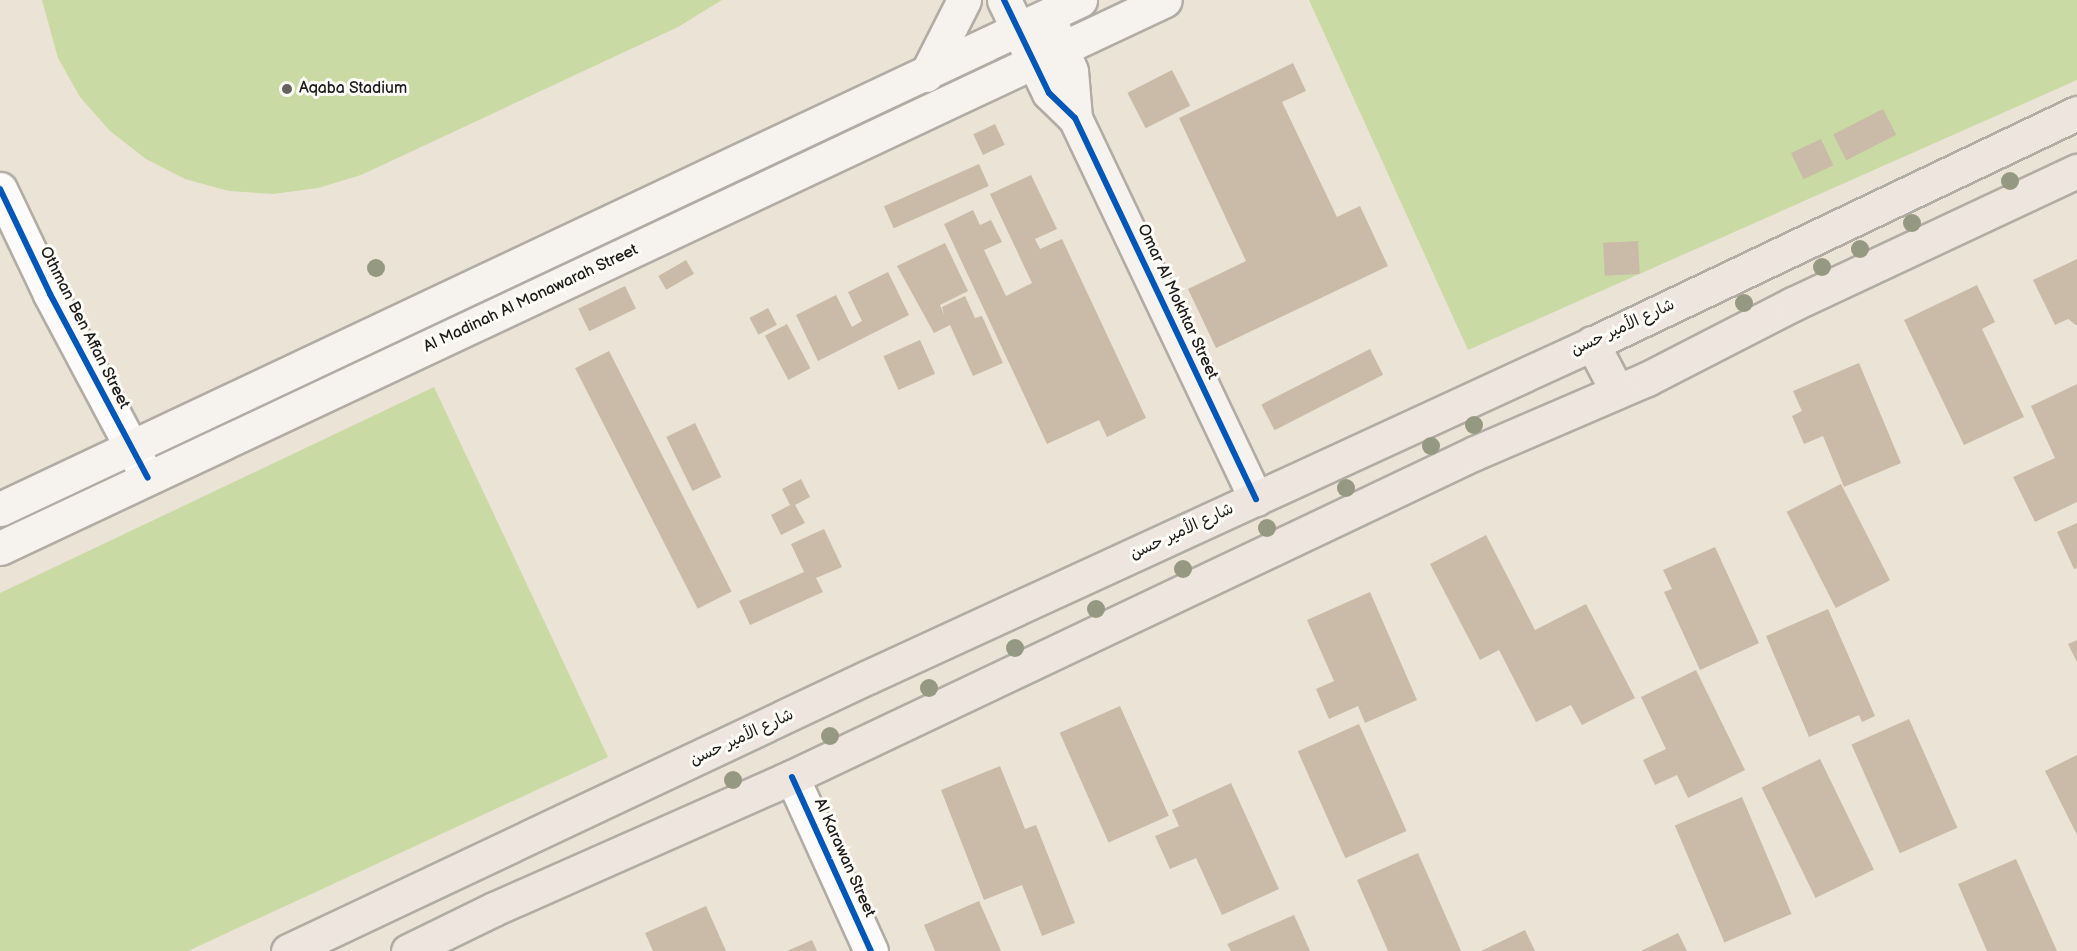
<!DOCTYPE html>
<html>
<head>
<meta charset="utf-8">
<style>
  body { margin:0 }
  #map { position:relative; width:2077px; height:951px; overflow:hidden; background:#ebe3d5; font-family:"Balsamiq Sans","Playpen Sans Arabic",sans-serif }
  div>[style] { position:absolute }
  .green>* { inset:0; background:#c9daa4 }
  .building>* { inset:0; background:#c9bba8; transform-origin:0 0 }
  .roads { filter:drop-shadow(2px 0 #b1aca4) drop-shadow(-2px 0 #b1aca4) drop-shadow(0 2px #b1aca4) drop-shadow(0 -2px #b1aca4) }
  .street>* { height:33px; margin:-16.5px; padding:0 16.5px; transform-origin:16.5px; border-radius:16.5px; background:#fcfbf9 }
  .secondary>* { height:33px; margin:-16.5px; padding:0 16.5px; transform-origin:16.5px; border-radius:16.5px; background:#f6f2ee }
  .primary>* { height:33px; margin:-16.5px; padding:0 16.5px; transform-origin:16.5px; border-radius:16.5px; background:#eee6de }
  .cycleway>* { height:6px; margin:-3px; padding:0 3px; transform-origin:3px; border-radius:3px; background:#0057b8 }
  .trees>* { width:18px; height:18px; margin:-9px; border-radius:50%; background:#959981 }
  .dots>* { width:16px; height:16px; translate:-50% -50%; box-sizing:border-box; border:3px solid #fdfcf7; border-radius:50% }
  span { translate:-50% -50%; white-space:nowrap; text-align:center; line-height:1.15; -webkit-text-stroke:6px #fdfcf7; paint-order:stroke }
  .poi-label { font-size:16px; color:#1c1c1c }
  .left { translate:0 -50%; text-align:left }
  .street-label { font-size:16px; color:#1c1c1c }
</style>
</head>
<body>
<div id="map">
  <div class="green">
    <i style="clip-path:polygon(42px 0,722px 0,678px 27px,361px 175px,318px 188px,273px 194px,229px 191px,185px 179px,146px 159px,110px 131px,80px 97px,58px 58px)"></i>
    <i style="clip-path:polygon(1309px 0,2077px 0,2077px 80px,1468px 350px)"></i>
    <i style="clip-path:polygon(434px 387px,608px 757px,188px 951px,0 951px,0 593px)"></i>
  </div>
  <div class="building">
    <i style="clip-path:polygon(1293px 63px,1306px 91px,1282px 102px,1337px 217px,1360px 206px,1388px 266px,1216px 348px,1188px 289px,1246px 261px,1179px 118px)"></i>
    <i style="left:1172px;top:70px;width:40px;height:50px;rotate:63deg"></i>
    <i style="left:1883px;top:109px;width:29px;height:56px;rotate:63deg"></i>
    <i style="left:995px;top:124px;width:23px;height:24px;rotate:65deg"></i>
    <i style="left:1821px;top:139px;width:29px;height:33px;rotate:65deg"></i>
    <i style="left:979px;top:164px;width:24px;height:104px;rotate:66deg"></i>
    <i style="clip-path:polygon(1031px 175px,1057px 229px,1035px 239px,1040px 249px,1062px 239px,1146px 418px,1107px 437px,1099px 420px,1047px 444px,944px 224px,973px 210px,980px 225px,991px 220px,1002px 242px,984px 250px,1006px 296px,1032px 283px,990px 194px)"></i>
    <i style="left:1638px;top:241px;width:33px;height:35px;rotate:87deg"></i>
    <i style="clip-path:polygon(945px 243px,968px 291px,940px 305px,944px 315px,942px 307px,965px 296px,975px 318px,982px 316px,1003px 363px,973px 376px,950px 325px,934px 333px,897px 266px)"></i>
    <i style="clip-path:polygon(2077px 259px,2077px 326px,2068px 319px,2055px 325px,2033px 280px)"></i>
    <i style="left:686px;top:260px;width:16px;height:32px;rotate:60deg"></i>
    <i style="clip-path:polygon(888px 272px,909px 315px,818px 361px,796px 315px,836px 295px,852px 327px,862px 321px,848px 292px)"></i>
    <i style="clip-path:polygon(1977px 285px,1995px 322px,1982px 329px,2024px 417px,1964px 445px,1904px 320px)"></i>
    <i style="left:625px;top:286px;width:25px;height:52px;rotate:64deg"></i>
    <i style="left:768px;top:308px;width:19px;height:21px;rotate:62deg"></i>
    <i style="left:787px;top:324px;width:50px;height:25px;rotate:62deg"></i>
    <i style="left:920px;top:340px;width:37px;height:40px;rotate:66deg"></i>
    <i style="left:1370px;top:349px;width:29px;height:122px;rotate:63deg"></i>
    <i style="left:609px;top:351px;width:270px;height:38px;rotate:63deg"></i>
    <i style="clip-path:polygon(1859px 363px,1901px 463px,1844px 487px,1823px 436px,1804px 444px,1792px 416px,1802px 411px,1793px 391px)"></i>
    <i style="clip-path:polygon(2077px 384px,2077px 502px,2035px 522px,2013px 477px,2055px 458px,2031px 406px)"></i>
    <i style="left:695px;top:423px;width:60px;height:32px;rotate:64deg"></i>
    <i style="clip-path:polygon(801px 479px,810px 497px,795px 505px,805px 523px,781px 535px,771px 515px,790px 505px,782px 489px)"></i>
    <i style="left:1841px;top:484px;width:108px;height:61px;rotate:63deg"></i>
    <i style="clip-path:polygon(2077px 523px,2077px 568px,2074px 569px,2057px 532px)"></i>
    <i style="clip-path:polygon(824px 529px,842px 567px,816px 578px,823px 592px,750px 625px,739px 601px,804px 572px,791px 544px)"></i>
    <i style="clip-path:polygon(1486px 535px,1535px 630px,1586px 604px,1635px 698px,1582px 725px,1571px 705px,1536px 722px,1499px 650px,1480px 660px,1430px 564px)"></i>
    <i style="clip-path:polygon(1715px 547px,1759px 643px,1700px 670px,1664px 592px,1672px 589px,1663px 570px)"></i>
    <i style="clip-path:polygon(1370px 592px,1417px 700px,1365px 723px,1358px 706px,1329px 719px,1316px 689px,1334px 681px,1307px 620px)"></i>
    <i style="clip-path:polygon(1828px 609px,1875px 716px,1862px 722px,1859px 715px,1809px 737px,1766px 636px)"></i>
    <i style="clip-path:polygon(2077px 640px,2077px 662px,2068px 644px)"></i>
    <i style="clip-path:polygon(1696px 670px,1745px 770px,1688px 798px,1677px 775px,1655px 785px,1643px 760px,1666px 749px,1641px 697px)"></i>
    <i style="left:1120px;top:706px;width:120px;height:66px;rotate:66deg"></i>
    <i style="left:1909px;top:719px;width:119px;height:63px;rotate:66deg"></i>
    <i style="left:1359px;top:724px;width:117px;height:67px;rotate:66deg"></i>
    <i style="clip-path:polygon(2077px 755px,2077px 835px,2045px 771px)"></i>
    <i style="left:1820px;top:759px;width:123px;height:65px;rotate:64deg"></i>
    <i style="clip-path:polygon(1000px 766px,1025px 829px,1036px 825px,1075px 923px,1042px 936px,1022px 885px,984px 900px,941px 790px)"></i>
    <i style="clip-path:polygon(1231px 783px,1279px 889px,1222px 915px,1196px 858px,1170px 869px,1155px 836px,1179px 826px,1172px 810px)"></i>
    <i style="left:1742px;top:797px;width:127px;height:73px;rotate:67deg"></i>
    <i style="clip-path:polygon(1418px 853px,1461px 951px,1388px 951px,1357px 880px)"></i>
    <i style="clip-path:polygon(2016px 859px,2057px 951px,1987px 951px,1958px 884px)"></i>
    <i style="clip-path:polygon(979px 901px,1001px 951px,935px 951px,924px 925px)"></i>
    <i style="clip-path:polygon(706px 906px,726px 951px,653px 951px,645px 933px)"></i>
    <i style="clip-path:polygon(1294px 915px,1310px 951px,1231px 951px,1227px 944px)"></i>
    <i style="clip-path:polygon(1525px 930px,1535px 951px,1481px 951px)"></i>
    <i style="clip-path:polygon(1678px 933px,1687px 951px,1641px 951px)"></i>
    <i style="clip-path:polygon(812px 940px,817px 951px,787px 951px)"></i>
  </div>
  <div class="roads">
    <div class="street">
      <i style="left:0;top:189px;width:116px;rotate:64.5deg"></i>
      <i style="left:50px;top:294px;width:208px;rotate:62deg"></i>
      <i style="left:792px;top:777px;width:191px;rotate:65.6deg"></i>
    </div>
    <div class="secondary">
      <i style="left:1004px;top:0;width:103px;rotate:64.2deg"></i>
      <i style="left:1049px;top:93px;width:36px;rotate:44deg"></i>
      <i style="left:1075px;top:118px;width:422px;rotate:64.6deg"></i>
      <i style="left:1054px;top:30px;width:44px;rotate:67.5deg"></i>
      <i style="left:1071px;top:71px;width:47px;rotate:85.1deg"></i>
      <i style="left:926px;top:75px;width:84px;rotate:-63.1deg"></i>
      <i style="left:0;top:509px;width:1194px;rotate:-25.23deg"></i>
      <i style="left:0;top:548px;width:1287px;rotate:-25.19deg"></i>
    </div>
    <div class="primary">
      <i style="left:1592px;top:343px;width:54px;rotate:62.5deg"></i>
      <i style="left:288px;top:951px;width:641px;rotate:-25.29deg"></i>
      <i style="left:868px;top:677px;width:801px;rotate:-24.71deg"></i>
      <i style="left:1596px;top:342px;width:533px;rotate:-25.46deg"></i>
      <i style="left:408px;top:951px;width:96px;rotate:-26deg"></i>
      <i style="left:494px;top:909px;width:326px;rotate:-23.9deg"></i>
      <i style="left:792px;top:777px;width:756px;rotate:-25.38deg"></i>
      <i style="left:1475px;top:453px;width:187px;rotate:-23.3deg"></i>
      <i style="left:1647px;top:379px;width:164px;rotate:-27.2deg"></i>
      <i style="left:1793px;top:304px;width:314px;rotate:-25.1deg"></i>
    </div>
  </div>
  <div class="cycleway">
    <i style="left:1004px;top:0;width:103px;rotate:64.2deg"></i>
    <i style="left:1049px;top:93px;width:36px;rotate:44deg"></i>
    <i style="left:1075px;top:118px;width:422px;rotate:64.6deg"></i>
    <i style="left:0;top:189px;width:116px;rotate:64.5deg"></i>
    <i style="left:50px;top:294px;width:208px;rotate:62deg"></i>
    <i style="left:792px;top:777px;width:191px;rotate:65.6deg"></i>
  </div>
  <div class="trees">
    <i style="left:2010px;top:181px"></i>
    <i style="left:1912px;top:223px"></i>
    <i style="left:1860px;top:249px"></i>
    <i style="left:1822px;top:267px"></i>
    <i style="left:376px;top:268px"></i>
    <i style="left:1744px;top:303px"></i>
    <i style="left:1474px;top:425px"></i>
    <i style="left:1431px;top:446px"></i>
    <i style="left:1346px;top:488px"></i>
    <i style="left:1267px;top:528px"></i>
    <i style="left:1183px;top:569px"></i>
    <i style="left:1096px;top:609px"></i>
    <i style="left:1015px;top:648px"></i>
    <i style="left:929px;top:688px"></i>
    <i style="left:830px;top:736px"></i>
    <i style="left:733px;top:780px"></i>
  </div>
  <div class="dots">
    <i style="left:287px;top:89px;background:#64625d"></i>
  </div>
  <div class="poi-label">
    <span class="left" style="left:299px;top:89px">Aqaba Stadium</span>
  </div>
  <div class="street-label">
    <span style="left:531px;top:299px;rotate:-25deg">Al Madinah Al Monawarah Street</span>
    <span style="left:1177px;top:302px;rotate:65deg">Omar Al Mokhtar Street</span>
    <span style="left:84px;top:328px;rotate:63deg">Othman Ben Affan Street</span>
    <span style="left:1623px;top:328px;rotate:-25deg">شارع الأمير حسن</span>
    <span style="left:1182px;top:532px;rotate:-25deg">شارع الأمير حسن</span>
    <span style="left:742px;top:738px;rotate:-25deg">شارع الأمير حسن</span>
    <span style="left:844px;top:858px;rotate:66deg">Al Karawan Street</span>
  </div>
</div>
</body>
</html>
